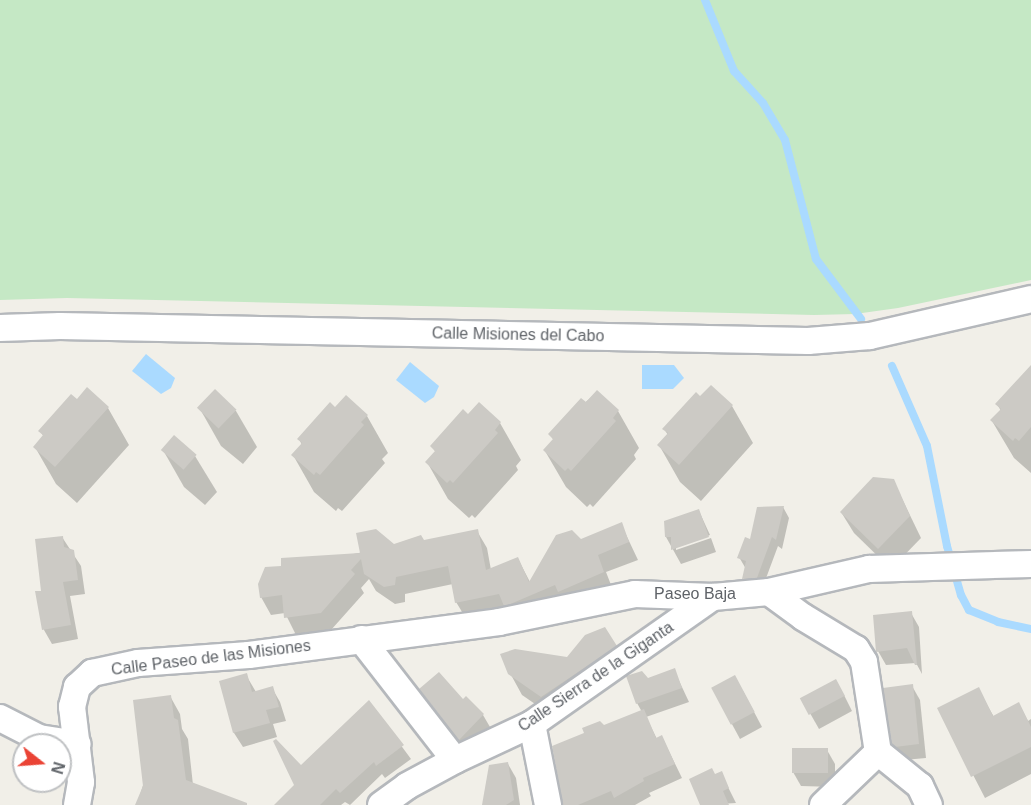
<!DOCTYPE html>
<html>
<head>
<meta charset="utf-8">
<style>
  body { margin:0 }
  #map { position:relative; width:1031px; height:805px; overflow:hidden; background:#f1efe8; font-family:Arial,sans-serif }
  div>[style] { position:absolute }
  .green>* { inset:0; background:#c5e8c5 }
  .water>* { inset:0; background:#aadaff }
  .shadow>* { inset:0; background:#0003 }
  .stream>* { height:8px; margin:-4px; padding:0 4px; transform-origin:4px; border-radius:4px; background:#aadaff }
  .building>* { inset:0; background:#cccac5; transform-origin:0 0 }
  .roads { filter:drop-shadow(2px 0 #b5b8bc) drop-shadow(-2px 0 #b5b8bc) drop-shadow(0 2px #b5b8bc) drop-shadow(0 -2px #b5b8bc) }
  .minor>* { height:26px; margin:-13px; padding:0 13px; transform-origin:13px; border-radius:13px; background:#fff }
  span { translate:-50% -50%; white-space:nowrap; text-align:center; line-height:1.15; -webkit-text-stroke:5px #fff; paint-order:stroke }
  .street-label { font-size:16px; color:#5f6368 }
  .north { position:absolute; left:12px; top:733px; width:60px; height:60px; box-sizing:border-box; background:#fff; border:2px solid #bfc1c3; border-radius:50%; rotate:107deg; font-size:16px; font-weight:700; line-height:24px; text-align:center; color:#5f6368 }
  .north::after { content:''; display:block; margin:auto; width:21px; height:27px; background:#ea4335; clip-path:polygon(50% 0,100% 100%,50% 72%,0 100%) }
</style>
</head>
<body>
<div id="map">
  <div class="green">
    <i style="clip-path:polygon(0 0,1031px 0,1031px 280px,898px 308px,855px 314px,814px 315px,67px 298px,0 300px)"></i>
  </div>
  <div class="water">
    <i style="clip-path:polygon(146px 354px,175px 378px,171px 388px,161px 394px,132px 371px)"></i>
    <i style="clip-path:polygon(410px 362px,439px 386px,434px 397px,425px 403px,396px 380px)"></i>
    <i style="clip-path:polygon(642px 365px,674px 365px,684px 378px,673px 389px,642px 389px)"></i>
  </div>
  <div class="shadow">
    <i style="clip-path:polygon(1031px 371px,1031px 473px,1014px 458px,992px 421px,1001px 411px,997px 404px)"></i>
    <i style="clip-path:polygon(597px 392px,618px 411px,639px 448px,634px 455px,636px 459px,593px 507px,590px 504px,587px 507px,566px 487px,545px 451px,554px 441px,550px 434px)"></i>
    <i style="clip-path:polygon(701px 398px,732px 406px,753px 443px,701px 501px,680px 482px,659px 445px,668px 435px,664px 429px)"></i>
    <i style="clip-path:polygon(77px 401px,108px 408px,129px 445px,77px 503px,56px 484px,35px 447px,44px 437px,40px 431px)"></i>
    <i style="clip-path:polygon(200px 409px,236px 411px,257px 447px,243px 464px,221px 446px)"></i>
    <i style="clip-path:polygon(335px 409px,367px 416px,388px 453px,382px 459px,385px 463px,342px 511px,338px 508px,336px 511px,314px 492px,293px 455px,302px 445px,299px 439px)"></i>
    <i style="clip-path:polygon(468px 416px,500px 423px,521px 460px,516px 466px,518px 470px,475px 518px,472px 515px,469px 518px,448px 499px,427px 462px,436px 453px,432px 446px)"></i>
    <i style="clip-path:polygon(163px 450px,195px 456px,217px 492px,205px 505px,184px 487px)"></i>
    <i style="clip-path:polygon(893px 480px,921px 538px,891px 569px,854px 533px,841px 512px)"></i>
    <i style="clip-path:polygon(783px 507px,789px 518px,782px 549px,778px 546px,762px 589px,750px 590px,744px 579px,746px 569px,739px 557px)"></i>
    <i style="clip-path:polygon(699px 511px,710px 535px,676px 547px,676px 550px,711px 538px,716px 552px,681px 564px,666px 537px)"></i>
    <i style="clip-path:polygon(621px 524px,638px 560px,606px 572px,613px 590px,467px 620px,456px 602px,453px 584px,405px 594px,405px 602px,395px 604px,376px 591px,369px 579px,361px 588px,364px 593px,331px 630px,296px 635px,285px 613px,271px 615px,261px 597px,283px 567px,477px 531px,487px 548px,491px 570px,518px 559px,530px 582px,581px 541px)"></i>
    <i style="clip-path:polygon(62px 537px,81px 566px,85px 594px,70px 596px,78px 639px,52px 644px,44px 630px,42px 593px)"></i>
    <i style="clip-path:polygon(911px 613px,919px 627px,922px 674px,916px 663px,886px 665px,878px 651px)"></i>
    <i style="clip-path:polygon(605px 629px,628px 668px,554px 717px,522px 695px,510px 673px,568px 658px)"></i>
    <i style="clip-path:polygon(674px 670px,689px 702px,646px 717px,657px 739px,662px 737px,682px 778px,649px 793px,651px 796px,635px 805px,565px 805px,604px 727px,642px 712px,637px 703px,647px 679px)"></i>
    <i style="clip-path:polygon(246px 675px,256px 692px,272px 688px,280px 702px,286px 721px,273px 724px,277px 737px,243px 747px,234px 733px,221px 682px)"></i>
    <i style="clip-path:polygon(912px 686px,920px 700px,926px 758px,904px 760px,893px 743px)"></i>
    <i style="clip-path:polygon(713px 689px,743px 691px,762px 727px,740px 739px)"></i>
    <i style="clip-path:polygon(978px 689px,994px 717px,1019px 704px,1028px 721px,1031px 719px,1031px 774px,985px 798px,939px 709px)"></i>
    <i style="clip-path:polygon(421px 690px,463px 702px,483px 715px,490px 727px,466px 751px)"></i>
    <i style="clip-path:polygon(844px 695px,852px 711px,819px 729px,802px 699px)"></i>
    <i style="clip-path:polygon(170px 696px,180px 714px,182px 729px,188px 739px,193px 785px,221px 805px,137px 805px)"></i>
    <i style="clip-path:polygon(369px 702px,411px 759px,385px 778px,382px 774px,350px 805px,345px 802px,341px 805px,290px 805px,296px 786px)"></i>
    <i style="clip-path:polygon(827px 750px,835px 764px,835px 787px,801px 786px,793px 772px)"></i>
    <i style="clip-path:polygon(508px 764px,516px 778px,520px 805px,485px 805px)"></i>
    <i style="clip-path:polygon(721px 773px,736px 803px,702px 805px,715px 776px)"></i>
  </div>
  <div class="stream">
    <i style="left:705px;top:0;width:77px;rotate:67.8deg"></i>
    <i style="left:734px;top:71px;width:43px;rotate:47.8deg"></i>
    <i style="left:763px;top:103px;width:43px;rotate:59.3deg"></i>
    <i style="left:785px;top:140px;width:123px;rotate:75.4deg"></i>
    <i style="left:816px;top:259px;width:75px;rotate:53.1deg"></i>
    <i style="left:892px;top:366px;width:87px;rotate:66.4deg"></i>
    <i style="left:927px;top:446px;width:102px;rotate:78.7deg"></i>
    <i style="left:947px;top:546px;width:51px;rotate:74.1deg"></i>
    <i style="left:961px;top:595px;width:17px;rotate:62deg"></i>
    <i style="left:969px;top:610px;width:31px;rotate:22deg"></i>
    <i style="left:998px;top:622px;width:34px;rotate:12deg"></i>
  </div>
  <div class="building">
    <i style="clip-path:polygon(1031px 365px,1031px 427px,1019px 441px,1015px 438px,1013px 441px,990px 420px,1001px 409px,995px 404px)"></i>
    <i style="clip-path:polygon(711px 385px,733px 405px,679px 465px,657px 445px,668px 433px,662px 429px,696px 392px,700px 396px)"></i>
    <i style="clip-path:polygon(87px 387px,109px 407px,55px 467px,33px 447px,43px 435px,38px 431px,71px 394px,77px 399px)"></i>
    <i style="left:215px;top:389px;width:30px;height:26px;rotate:44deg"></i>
    <i style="clip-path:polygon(597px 390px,619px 410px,613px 418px,616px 421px,571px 471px,568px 468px,565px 471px,543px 450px,553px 439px,548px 434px,581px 398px,586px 402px)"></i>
    <i style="clip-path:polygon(346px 395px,368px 415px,361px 422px,364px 425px,320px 475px,316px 472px,314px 475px,291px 455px,302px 443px,297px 439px,330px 402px,335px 407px)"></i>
    <i style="clip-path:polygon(479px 402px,501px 422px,495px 430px,498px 433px,453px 483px,450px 480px,447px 483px,425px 462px,435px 451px,430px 446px,463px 409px,468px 414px)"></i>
    <i style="left:174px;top:435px;width:30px;height:20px;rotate:41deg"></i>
    <i style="clip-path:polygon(873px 477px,894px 479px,910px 516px,878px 549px,840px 512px)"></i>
    <i style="clip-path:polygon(784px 506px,776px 540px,772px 537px,757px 578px,742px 579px,746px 561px,737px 558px,745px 537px,750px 539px,757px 507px)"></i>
    <i style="clip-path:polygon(699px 509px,709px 537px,671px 550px,671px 537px,665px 537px,664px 521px)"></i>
    <i style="clip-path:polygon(622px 522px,629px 542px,598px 555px,604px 572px,558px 592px,555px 585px,508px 605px,504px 606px,499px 594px,455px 603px,448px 566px,396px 577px,395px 585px,384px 587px,364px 574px,361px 559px,351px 570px,355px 574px,321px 613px,284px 618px,282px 595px,260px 598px,258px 584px,265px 567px,281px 566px,281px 558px,360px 553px,356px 533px,376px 529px,394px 544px,421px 535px,424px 540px,478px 529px,486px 570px,518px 557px,529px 582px,556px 535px,572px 530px,581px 539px)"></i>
    <i style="clip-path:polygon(63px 536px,64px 547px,74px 550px,78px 580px,63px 582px,71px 625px,42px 630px,35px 591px,41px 591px,35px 539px)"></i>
    <i style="clip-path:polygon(912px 611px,917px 665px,915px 665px,907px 648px,876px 652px,873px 615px)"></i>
    <i style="clip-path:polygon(605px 627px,617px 646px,541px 697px,508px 674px,500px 654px,515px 649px,567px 657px,585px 635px)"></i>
    <i style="clip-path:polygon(675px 668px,682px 688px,636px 704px,626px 676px,642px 671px,648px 678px)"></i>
    <i style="clip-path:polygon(439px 672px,463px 699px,466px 696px,484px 714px,459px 740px,419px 689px)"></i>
    <i style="clip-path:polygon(247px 673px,252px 692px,273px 686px,279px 707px,266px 710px,270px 723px,233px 733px,219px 681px)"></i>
    <i style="left:735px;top:675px;width:42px;height:27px;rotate:62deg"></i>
    <i style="left:836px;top:679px;width:19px;height:41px;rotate:62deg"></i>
    <i style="clip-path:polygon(913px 684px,919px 744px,895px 747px,892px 744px,883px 688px)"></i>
    <i style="clip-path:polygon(979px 687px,993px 716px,1019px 702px,1031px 727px,1031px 747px,971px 777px,937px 708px)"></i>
    <i style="clip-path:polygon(171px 695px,174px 718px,178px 720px,186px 780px,247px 803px,247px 805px,135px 805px,143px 786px,133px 700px)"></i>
    <i style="clip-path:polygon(369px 700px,404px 745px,376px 766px,374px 762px,340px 793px,336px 789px,320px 805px,274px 805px,294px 785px,273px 741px,276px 739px,301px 765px)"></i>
    <i style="clip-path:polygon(644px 709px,656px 738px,662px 735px,675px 764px,643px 778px,644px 781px,614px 798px,611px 791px,578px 805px,563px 805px,552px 746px,584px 733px,582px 728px,600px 721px,604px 725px)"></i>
    <i style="left:792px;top:748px;width:36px;height:25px"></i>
    <i style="clip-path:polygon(508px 762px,514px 800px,506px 805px,482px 805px,489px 765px)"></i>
    <i style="clip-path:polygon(712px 768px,715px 774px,722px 771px,729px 788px,723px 791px,729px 805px,700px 805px,689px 779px)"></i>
  </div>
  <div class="roads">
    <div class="minor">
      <i style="left:0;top:328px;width:60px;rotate:-1.9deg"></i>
      <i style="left:60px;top:326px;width:748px;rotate:1.15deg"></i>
      <i style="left:808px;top:341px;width:62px;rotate:-4.6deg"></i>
      <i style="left:870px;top:336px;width:165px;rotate:-12.9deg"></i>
      <i style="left:769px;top:592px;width:42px;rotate:36.3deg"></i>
      <i style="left:803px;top:617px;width:62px;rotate:31.1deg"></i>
      <i style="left:856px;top:649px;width:15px;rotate:58deg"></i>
      <i style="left:864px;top:662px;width:91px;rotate:81.2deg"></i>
      <i style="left:878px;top:752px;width:54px;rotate:39deg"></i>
      <i style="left:920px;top:786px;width:21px;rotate:65deg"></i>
      <i style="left:361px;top:639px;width:153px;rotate:52.2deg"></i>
      <i style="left:0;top:718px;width:44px;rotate:27.1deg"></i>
      <i style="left:39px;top:738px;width:39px;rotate:9deg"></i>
      <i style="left:532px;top:724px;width:83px;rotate:78.8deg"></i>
      <i style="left:77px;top:805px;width:23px;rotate:-80deg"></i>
      <i style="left:81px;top:782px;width:76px;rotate:-96.8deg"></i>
      <i style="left:72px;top:707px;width:21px;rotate:-76deg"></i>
      <i style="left:77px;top:687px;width:21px;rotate:-43deg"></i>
      <i style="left:92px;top:673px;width:47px;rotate:-12.3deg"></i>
      <i style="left:138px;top:663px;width:111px;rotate:-4.1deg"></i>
      <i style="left:249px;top:655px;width:252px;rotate:-7.5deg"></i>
      <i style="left:499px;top:622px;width:139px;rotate:-11.6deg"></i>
      <i style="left:635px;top:594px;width:78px;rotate:2.2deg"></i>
      <i style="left:713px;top:597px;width:56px;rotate:-5.1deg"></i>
      <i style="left:769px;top:592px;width:103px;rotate:-13deg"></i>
      <i style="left:869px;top:569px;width:162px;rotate:-1.8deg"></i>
      <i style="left:381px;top:805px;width:32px;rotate:-36deg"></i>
      <i style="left:407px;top:786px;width:55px;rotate:-28.4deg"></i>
      <i style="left:455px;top:760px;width:85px;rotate:-25.1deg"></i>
      <i style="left:532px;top:724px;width:221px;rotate:-35.1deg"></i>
      <i style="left:823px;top:805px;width:76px;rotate:-43.9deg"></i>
    </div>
  </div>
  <div class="street-label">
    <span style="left:518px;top:335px;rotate:1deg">Calle Misiones del Cabo</span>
    <span style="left:695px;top:594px">Paseo Baja</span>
    <span style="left:211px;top:658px;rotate:-7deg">Calle Paseo de las Misiones</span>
    <span style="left:596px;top:677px;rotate:-34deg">Calle Sierra de la Giganta</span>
  </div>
  <div class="north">N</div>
</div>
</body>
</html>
